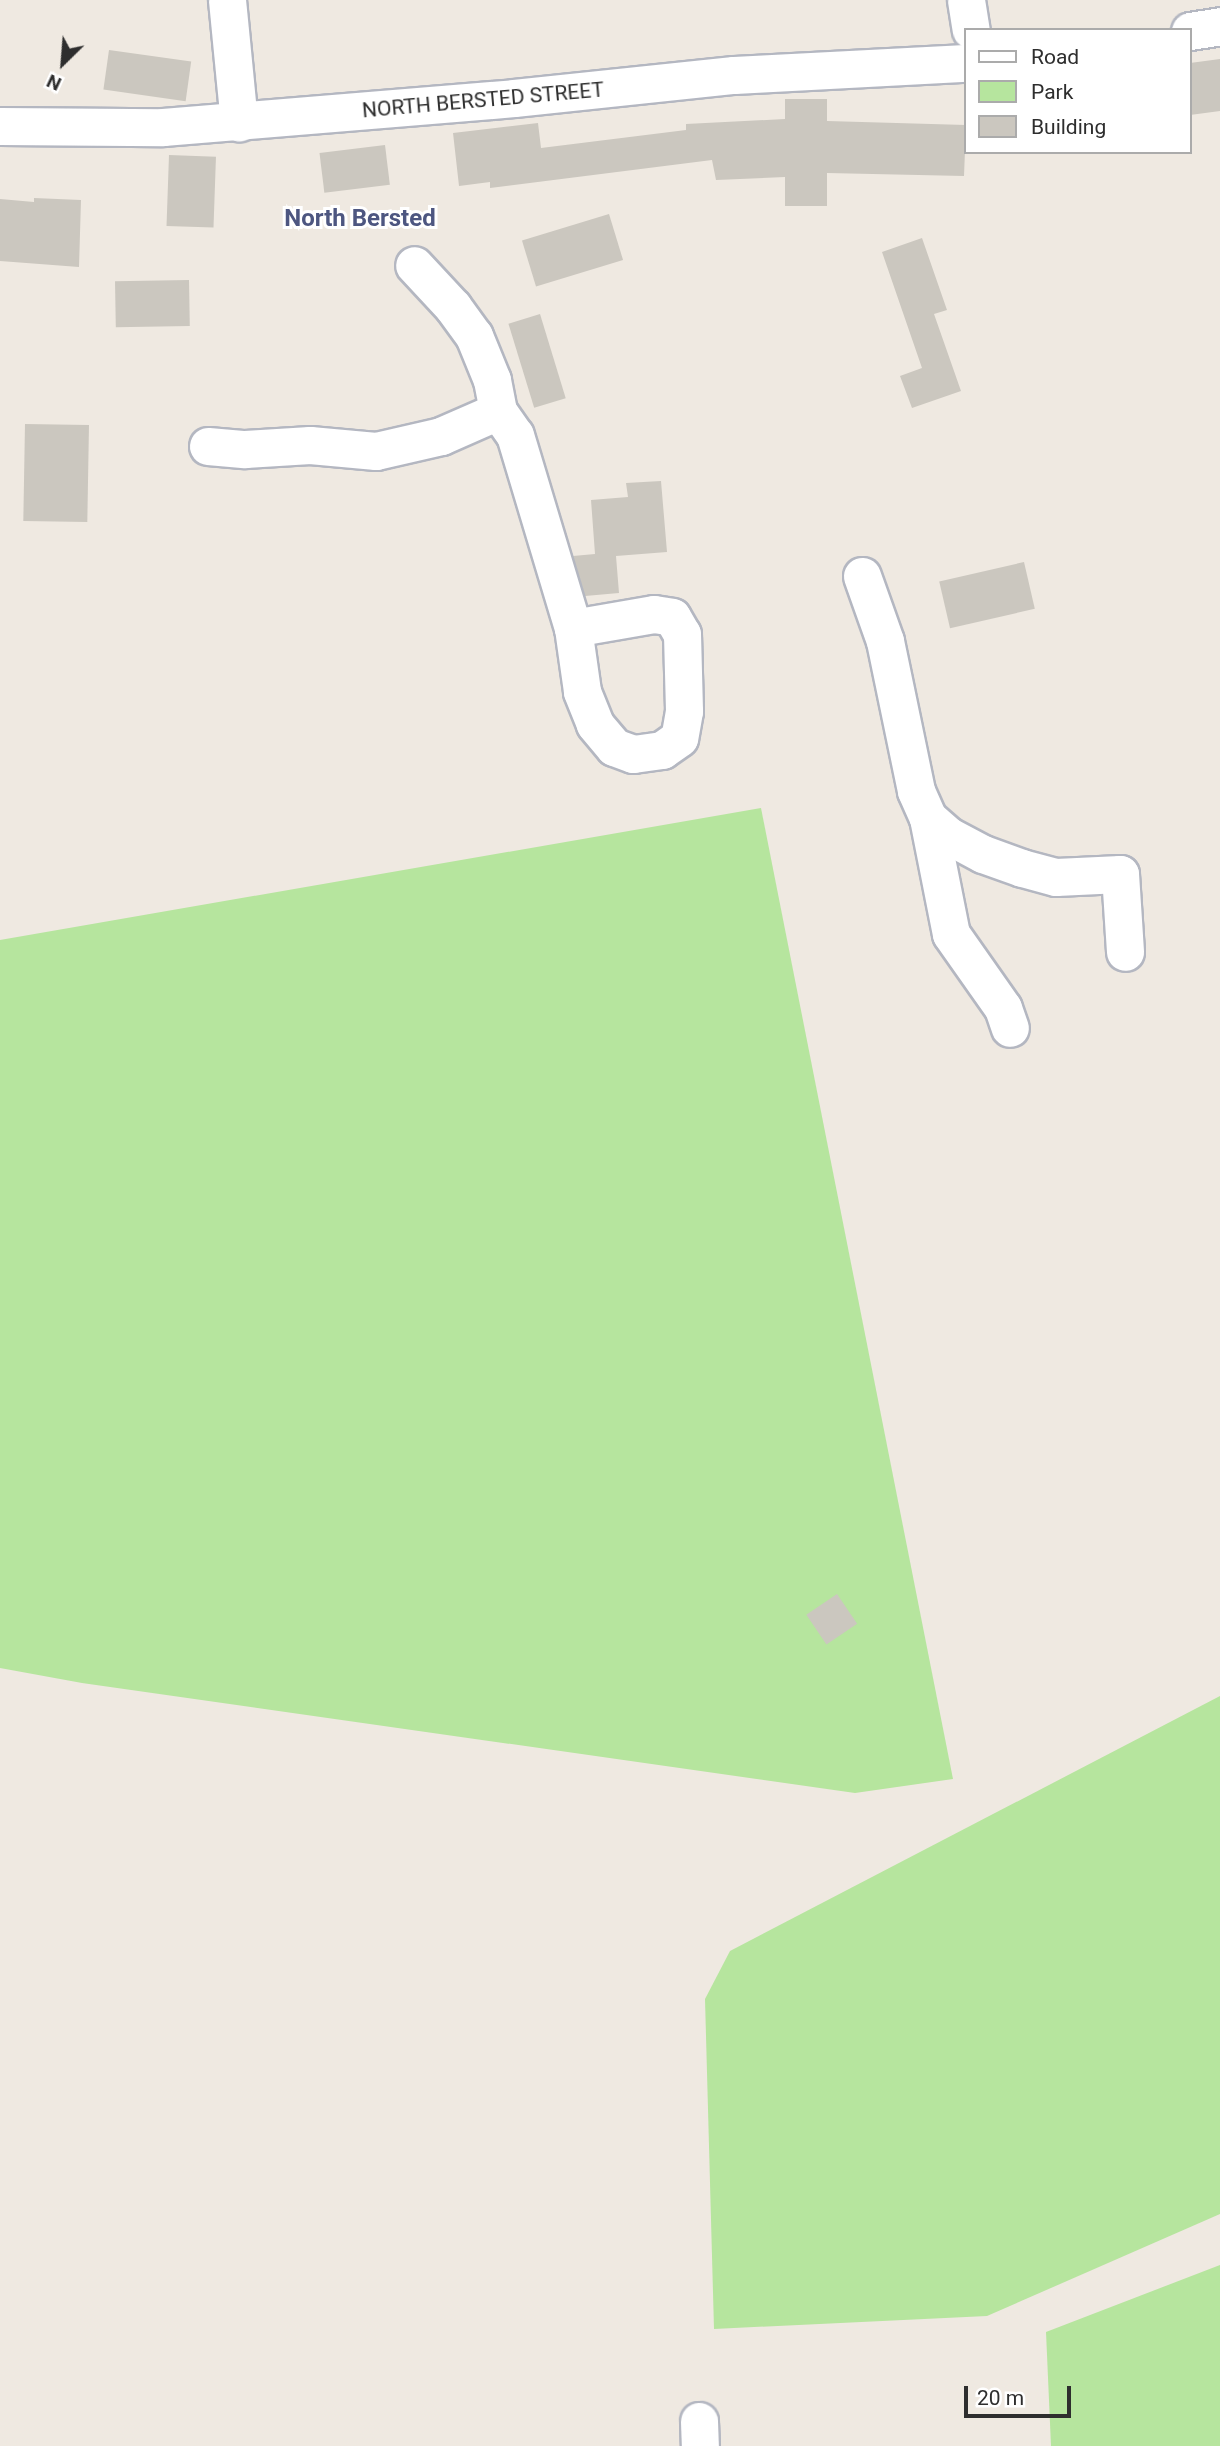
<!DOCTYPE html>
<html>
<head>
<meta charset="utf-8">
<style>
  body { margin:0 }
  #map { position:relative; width:1220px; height:2446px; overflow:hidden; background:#efe9e1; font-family:Roboto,sans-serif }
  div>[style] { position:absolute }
  .green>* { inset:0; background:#b6e59e }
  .building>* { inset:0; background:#cbc7bf; transform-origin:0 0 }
  .roads { filter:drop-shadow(2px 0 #b4b7c1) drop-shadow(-2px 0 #b4b7c1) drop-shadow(0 2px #b4b7c1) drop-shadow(0 -2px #b4b7c1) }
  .street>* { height:37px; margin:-18.5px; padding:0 18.5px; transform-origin:18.5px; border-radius:18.5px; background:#fff }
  span { translate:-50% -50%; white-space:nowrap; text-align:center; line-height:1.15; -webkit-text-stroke:6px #fff; paint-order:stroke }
  .street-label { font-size:21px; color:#2e2e2e }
  .quarter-label { font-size:24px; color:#4d5680; font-weight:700 }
  .legend { position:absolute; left:964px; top:28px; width:228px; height:126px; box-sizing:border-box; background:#fff; border:2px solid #ababab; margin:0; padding:9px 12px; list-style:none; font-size:21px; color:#2e2e2e }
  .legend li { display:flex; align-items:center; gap:14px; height:35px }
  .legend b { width:35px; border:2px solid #ababab }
  .north { position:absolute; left:28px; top:28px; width:70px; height:70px; -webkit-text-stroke:5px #fff; paint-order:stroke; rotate:205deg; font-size:19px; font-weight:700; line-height:28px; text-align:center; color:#2e2e2e }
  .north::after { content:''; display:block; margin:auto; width:24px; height:32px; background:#2e2e2e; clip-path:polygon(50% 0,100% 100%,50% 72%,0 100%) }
  .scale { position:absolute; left:964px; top:2386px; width:107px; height:32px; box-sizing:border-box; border:4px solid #2e2e2e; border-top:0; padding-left:9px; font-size:21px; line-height:24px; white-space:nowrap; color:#2e2e2e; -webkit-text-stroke:5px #fff; paint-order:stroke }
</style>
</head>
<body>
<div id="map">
  <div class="green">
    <i style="clip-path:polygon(761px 808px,953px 1779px,855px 1793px,82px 1683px,0 1668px,0 940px)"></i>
    <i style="clip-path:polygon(1220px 1696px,1220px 2214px,987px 2316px,714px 2329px,705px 1999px,730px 1951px)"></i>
    <i style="clip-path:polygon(1220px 2265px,1220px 2446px,1051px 2446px,1046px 2332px)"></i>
  </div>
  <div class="building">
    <i style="left:109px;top:50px;width:83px;height:40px;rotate:8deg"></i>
    <i style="clip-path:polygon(1220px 59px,1220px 111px,1190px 115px,1190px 63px)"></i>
    <i style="clip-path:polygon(785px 99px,827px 99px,827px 121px,966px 125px,964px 176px,827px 173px,827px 206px,785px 206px,785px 177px,716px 180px,712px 160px,490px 188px,490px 182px,459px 186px,453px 133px,538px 123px,541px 148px,686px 130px,686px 124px,785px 119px)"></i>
    <i style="left:385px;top:145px;width:40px;height:66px;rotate:83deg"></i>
    <i style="left:169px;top:155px;width:47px;height:71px;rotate:2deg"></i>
    <i style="clip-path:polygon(34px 198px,81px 200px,79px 267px,0 261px,0 199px,34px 202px)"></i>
    <i style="left:609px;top:214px;width:48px;height:91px;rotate:73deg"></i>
    <i style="clip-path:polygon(922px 238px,947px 310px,934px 314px,961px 391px,912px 408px,900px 376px,922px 368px,882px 252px)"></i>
    <i style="left:189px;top:280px;width:46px;height:74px;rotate:89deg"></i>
    <i style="left:540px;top:314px;width:88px;height:33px;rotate:73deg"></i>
    <i style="left:25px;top:424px;width:64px;height:97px;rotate:1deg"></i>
    <i style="clip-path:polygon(661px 481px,667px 552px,616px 556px,619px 593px,585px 596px,573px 556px,595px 554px,591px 500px,628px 497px,626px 483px)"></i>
    <i style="left:1024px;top:562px;width:48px;height:87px;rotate:77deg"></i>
    <i style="left:837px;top:1594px;width:36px;height:37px;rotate:56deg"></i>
  </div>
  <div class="roads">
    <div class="street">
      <i style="left:227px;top:0;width:123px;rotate:84.4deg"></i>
      <i style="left:966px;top:0;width:30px;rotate:81deg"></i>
      <i style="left:1190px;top:31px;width:30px;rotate:-9deg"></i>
      <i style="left:0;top:126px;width:163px;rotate:0.4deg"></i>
      <i style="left:163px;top:127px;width:352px;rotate:-4.7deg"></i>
      <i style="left:514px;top:98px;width:221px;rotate:-6deg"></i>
      <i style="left:734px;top:75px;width:232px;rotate:-3deg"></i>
      <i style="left:498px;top:411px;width:29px;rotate:55deg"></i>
      <i style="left:515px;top:435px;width:202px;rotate:73.3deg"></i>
      <i style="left:573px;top:628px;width:82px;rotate:-9.8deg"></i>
      <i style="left:654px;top:614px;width:18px;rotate:9deg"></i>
      <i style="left:672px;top:617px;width:20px;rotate:60deg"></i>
      <i style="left:682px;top:634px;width:77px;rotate:88.5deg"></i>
      <i style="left:684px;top:711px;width:27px;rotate:100deg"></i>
      <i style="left:679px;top:738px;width:21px;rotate:145deg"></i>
      <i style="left:662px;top:750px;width:29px;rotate:172deg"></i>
      <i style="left:633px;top:754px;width:20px;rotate:-160deg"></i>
      <i style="left:614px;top:747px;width:30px;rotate:-130deg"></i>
      <i style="left:595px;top:724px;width:35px;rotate:-112deg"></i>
      <i style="left:582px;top:691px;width:64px;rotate:-98.1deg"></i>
      <i style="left:208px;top:446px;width:37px;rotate:5deg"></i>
      <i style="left:245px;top:449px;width:65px;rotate:-3.5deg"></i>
      <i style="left:310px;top:445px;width:66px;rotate:5.2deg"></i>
      <i style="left:376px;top:451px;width:67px;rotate:-13deg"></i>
      <i style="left:441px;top:436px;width:62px;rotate:-23.7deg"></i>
      <i style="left:498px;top:411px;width:32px;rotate:-101deg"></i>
      <i style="left:492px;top:380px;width:48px;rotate:-112.2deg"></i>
      <i style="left:474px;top:336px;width:36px;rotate:-126deg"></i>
      <i style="left:453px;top:307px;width:57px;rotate:-132.9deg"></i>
      <i style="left:862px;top:576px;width:69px;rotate:70.5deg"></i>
      <i style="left:885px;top:641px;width:153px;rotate:78.3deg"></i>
      <i style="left:916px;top:791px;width:30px;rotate:66deg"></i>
      <i style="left:928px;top:818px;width:28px;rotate:41deg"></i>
      <i style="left:949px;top:836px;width:38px;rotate:28deg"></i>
      <i style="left:983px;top:854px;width:41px;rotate:19.7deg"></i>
      <i style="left:1022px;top:868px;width:35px;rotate:15deg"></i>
      <i style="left:1056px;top:877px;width:64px;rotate:-2.7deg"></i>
      <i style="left:1120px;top:874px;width:78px;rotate:86.3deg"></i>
      <i style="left:928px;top:818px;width:118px;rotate:78.8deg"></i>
      <i style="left:951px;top:934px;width:90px;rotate:54.9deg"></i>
      <i style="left:1003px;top:1008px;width:21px;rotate:71deg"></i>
      <i style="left:699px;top:2421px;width:25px;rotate:88deg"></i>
    </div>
  </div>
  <div class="street-label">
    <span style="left:483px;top:100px;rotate:-5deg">NORTH BERSTED STREET</span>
  </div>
  <div class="quarter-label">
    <span style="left:360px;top:219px">North Bersted</span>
  </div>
  <ul class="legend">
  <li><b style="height:9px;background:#fff"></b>Road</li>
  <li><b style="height:19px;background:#b6e59e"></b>Park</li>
  <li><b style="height:19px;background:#cbc7bf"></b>Building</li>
  </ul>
  <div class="north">N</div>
  <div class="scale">20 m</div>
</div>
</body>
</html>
